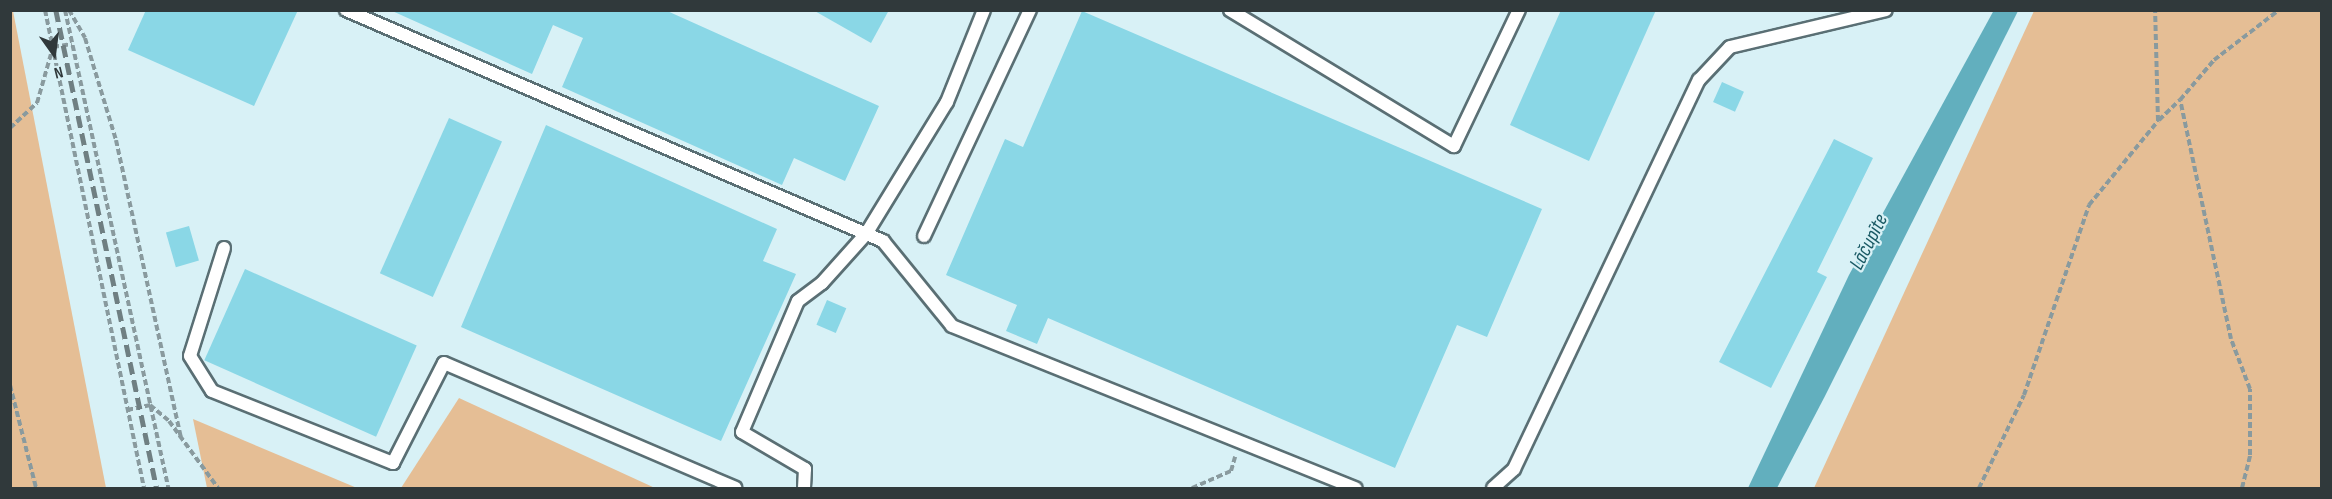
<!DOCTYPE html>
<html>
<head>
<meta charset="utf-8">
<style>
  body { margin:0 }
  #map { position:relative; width:2332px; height:499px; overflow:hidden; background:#d8f1f6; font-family:"Sofia Sans Condensed",sans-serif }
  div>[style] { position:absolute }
  .green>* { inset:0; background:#e5be95 }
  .water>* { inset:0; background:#62afbe }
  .building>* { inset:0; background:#8ad7e6; transform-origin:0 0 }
  .path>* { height:4px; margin-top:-2px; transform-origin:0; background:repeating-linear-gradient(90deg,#899a9e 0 6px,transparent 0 9px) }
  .roads { filter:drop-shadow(2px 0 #5a6f74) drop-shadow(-2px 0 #5a6f74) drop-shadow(0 2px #5a6f74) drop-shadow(0 -2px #5a6f74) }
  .service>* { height:12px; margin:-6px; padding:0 6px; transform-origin:6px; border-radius:6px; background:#fff }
  .rail>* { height:4.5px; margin-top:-2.25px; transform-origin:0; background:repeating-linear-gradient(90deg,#6f7f82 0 12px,transparent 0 18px) }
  span { translate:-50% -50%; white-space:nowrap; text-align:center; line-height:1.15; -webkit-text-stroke:4.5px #d8f1f6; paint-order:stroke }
  .water-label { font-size:21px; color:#1a5a65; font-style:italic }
  .frame { position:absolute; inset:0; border:12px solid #30393b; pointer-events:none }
  .north { position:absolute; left:24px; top:24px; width:60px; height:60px; -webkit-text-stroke:4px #d8f1f6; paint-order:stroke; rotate:166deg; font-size:16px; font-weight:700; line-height:24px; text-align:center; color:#30393b }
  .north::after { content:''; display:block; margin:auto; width:21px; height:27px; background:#30393b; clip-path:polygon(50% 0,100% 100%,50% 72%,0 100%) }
</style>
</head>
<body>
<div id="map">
  <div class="green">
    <i style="clip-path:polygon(10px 11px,13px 11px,106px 488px,11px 488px)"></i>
    <i style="clip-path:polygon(2034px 11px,2321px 11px,2321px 488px,1814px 488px)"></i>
    <i style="clip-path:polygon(459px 398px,655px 488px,401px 488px)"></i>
    <i style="clip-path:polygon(193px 419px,357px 488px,207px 488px)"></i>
  </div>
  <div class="water">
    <i style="clip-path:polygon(1994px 10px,2018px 11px,1825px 396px,1777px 488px,1748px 488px,1849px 275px)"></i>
  </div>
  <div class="building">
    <i style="clip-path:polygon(146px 10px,298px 10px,254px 106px,128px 50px)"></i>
    <i style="clip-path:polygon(390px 10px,665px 10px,879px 106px,845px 181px,794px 158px,782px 185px,562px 87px,583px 38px,553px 25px,532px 74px)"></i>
    <i style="clip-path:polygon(813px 10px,889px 10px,871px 43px)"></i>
    <i style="clip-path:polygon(1561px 10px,1656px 10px,1589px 161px,1510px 125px)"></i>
    <i style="clip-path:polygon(1082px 11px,1542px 209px,1487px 337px,1457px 325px,1395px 468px,1048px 318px,1037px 344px,1006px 331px,1017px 305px,946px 275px,1005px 139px,1023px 147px)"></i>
    <i style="left:1722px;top:82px;width:24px;height:22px;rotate:24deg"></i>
    <i style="left:449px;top:118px;width:58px;height:170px;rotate:24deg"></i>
    <i style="clip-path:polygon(546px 125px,777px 229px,763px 261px,796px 274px,721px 441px,461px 327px)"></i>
    <i style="clip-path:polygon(1834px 139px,1873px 158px,1817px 272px,1827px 277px,1771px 388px,1719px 362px)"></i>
    <i style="left:189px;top:226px;width:36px;height:24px;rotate:74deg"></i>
    <i style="left:245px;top:269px;width:188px;height:100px;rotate:24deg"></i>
    <i style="left:827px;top:300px;width:21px;height:27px;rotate:23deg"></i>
  </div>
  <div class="path">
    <i style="left:45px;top:10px;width:488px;rotate:78.3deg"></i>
    <i style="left:65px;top:10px;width:489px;rotate:77.8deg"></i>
    <i style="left:69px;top:10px;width:32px;rotate:60deg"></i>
    <i style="left:85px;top:38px;width:107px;rotate:73.1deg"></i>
    <i style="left:116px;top:140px;width:304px;rotate:77.7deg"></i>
    <i style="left:2159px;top:120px;width:29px;rotate:-44deg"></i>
    <i style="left:10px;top:128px;width:37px;rotate:-43deg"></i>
    <i style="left:37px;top:103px;width:58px;rotate:-74.1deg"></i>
    <i style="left:53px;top:47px;width:19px;rotate:-9deg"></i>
    <i style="left:10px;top:385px;width:106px;rotate:75.8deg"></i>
    <i style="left:127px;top:410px;width:24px;rotate:-12deg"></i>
    <i style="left:150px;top:405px;width:25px;rotate:40deg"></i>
    <i style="left:169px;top:421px;width:83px;rotate:53.8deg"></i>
    <i style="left:1192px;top:488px;width:43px;rotate:-23.6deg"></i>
    <i style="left:1231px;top:471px;width:15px;rotate:-74deg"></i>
    <i style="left:1979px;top:488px;width:103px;rotate:-64.2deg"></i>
    <i style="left:2024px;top:395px;width:201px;rotate:-71.1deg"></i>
    <i style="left:2089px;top:205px;width:109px;rotate:-50.6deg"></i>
    <i style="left:2158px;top:121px;width:111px;rotate:-91.5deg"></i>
    <i style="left:2242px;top:488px;width:34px;rotate:-76deg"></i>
    <i style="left:2250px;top:455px;width:66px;rotate:-90deg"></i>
    <i style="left:2250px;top:389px;width:53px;rotate:-110.8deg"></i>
    <i style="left:2231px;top:339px;width:244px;rotate:-102deg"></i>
    <i style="left:2180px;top:100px;width:52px;rotate:-49.6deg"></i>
    <i style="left:2214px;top:60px;width:82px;rotate:-37.6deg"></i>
  </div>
  <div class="roads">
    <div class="service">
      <i style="left:346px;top:10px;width:585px;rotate:23.28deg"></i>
      <i style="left:883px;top:241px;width:109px;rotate:50.9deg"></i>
      <i style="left:952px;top:326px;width:435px;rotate:21.9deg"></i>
      <i style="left:1230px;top:10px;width:262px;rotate:31.3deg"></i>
      <i style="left:1454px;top:146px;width:151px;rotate:-64.5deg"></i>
      <i style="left:924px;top:236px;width:250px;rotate:-64.9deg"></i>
      <i style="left:224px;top:248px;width:113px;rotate:107.5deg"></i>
      <i style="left:190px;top:356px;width:41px;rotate:57.8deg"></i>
      <i style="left:212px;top:391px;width:195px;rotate:21.7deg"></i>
      <i style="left:393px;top:463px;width:112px;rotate:-63deg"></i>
      <i style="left:444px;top:363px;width:317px;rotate:23.2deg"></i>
      <i style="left:804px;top:488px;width:19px;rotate:-87deg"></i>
      <i style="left:805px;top:469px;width:73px;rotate:-149.6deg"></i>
      <i style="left:742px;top:432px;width:142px;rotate:-66.9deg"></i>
      <i style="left:798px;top:301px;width:30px;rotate:-37deg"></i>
      <i style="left:822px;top:283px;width:66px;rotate:-48.1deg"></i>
      <i style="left:866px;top:234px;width:155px;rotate:-58.5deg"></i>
      <i style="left:947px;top:102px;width:99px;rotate:-68.1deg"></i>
      <i style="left:1493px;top:488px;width:28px;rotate:-42deg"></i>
      <i style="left:1514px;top:469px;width:431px;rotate:-64.6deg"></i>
      <i style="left:1699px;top:80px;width:45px;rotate:-46.8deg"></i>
      <i style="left:1730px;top:47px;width:160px;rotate:-13.3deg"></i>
    </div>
  </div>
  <div class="rail">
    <i style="left:56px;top:10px;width:489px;rotate:78.1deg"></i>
  </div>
  <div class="water-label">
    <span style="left:1869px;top:242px;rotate:-63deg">Lāčupīte</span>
  </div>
  <div class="frame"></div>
  <div class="north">N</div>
</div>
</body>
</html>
